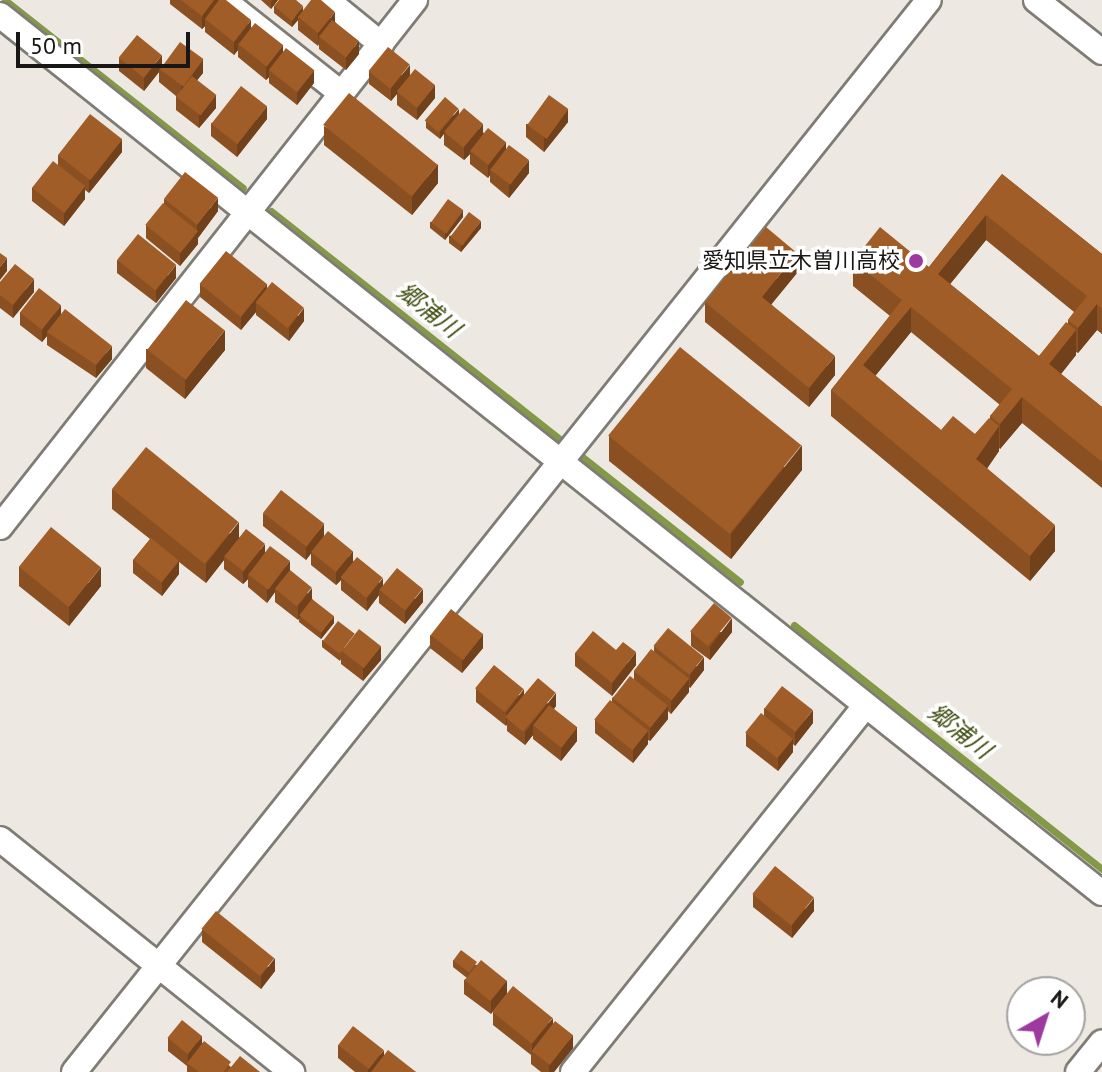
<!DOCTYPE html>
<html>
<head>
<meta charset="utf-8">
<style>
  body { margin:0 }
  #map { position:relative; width:1102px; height:1072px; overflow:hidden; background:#ede8e2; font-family:"PT Sans","Noto Sans JP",sans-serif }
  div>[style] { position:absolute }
  .stream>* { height:7px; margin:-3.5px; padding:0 3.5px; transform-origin:3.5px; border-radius:3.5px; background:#849947 }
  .roads { filter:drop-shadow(2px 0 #7f7c76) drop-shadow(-2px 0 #7f7c76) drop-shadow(0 2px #7f7c76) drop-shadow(0 -2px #7f7c76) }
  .minor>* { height:24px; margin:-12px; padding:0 12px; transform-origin:12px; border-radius:12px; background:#fff }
  .wall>* { inset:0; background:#8a5022 }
  .shaded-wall>* { inset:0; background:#71411b }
  .building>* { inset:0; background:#a15d27; transform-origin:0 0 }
  .dots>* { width:22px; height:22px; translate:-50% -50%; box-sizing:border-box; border:4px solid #fff; border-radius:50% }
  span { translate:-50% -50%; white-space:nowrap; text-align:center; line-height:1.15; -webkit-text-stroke:7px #fff; paint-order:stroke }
  .poi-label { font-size:22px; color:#181715 }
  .right { translate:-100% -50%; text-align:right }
  .water-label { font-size:24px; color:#404e11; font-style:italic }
  .north { position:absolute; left:1006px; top:976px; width:80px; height:80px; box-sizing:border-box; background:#fff; border:2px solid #a3a2a1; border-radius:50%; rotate:39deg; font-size:22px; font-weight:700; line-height:32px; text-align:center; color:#181715 }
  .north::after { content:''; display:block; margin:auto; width:28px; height:36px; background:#9e3a9f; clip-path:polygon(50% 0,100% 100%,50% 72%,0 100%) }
  .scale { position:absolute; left:16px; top:32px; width:174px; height:36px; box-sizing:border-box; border:4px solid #181715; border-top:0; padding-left:10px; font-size:24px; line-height:28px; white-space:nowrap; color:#181715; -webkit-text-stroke:6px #fff; paint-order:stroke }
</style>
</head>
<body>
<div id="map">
  <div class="stream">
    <i style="left:5px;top:0;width:303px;rotate:38.3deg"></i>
    <i style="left:271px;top:211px;width:371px;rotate:38.3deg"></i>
    <i style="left:580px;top:455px;width:204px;rotate:38.4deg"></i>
    <i style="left:794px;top:625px;width:393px;rotate:38.4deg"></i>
  </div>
  <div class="roads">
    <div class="minor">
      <i style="left:223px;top:0;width:152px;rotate:38.3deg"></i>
      <i style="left:327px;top:0;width:70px;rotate:39.2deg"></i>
      <i style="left:1036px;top:0;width:84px;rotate:38.2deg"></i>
      <i style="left:0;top:15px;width:1409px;rotate:38.55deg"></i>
      <i style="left:0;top:527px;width:671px;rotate:-51.78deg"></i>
      <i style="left:0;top:839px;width:374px;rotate:38.6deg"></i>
      <i style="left:74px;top:1072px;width:1371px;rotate:-51.43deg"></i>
      <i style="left:573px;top:1072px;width:468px;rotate:-51.4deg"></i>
      <i style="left:1078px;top:1072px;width:38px;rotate:-51deg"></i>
    </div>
  </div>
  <div class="wall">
    <i style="clip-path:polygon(170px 0,219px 0,251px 27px,283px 52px,314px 83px,297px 105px,269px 83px,269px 77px,266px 80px,238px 57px,238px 50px,234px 55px,205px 32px,205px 26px,202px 29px,170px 4px)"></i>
    <i style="clip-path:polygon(261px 0,278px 0,271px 9px)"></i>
    <i style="clip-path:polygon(274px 6px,303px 10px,335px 22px,359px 54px,346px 70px,319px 49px,319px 44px,318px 46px,298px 30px,298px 20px,292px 27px,274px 13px)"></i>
    <i style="clip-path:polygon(119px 58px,162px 64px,203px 73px,197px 80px,216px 108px,199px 128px,176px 110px,176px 96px,159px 82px,159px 72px,144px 91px,119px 71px)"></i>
    <i style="clip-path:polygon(369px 71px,410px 76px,435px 98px,417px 120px,397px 105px,397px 94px,391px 101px,369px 84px)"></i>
    <i style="clip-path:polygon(459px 114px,506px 150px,529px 173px,509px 198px,490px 182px,490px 175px,488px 178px,470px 164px,470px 154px,464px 160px,444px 145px,444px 133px,440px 139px,426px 128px,426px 121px)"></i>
    <i style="clip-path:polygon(267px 119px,237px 157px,211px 136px,211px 123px)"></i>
    <i style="clip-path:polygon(568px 122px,544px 152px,526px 137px,526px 124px)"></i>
    <i style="clip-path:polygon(324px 126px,438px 183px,412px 215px,324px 145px)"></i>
    <i style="clip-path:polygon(122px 152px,89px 193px,85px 190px,85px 199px,64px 226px,32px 201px,32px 188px,58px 165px,58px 155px)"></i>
    <i style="clip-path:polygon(evenodd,1002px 174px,1102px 254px,1102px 334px,1097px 330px,1078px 353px,1076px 352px,1076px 355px,1061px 374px,1102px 407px,1102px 488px,1022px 423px,1000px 449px,999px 448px,999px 451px,987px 468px,1055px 551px,1030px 581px,831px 416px,831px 390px,890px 316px,853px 286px,853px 261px,929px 267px,1002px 174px,986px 240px,1074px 312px,1068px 320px,1068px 323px,1039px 356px,950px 284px,986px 240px,1002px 174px,911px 332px,1000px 405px,990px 416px,990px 419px,975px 434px,941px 430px,875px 376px,911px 332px)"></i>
    <i style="clip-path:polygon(164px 199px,218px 211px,198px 238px,198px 244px,180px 266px,146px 238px,146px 225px,164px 204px)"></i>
    <i style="clip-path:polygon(463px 217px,445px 240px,430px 228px,430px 222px)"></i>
    <i style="clip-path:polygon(481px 228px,461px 252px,449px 243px,449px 236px)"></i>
    <i style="clip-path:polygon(117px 260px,176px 278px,156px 303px,117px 273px)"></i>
    <i style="clip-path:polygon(797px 273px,771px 304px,835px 375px,809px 407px,705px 322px,705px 302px)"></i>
    <i style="clip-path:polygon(0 282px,34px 292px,13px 318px,0 308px)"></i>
    <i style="clip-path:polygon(200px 284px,267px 288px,304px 321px,289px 341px,256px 315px,256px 312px,241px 330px,200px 297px)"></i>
    <i style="clip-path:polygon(20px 312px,61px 314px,112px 359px,96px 378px,47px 345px,47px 336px,42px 342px,20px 325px)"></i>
    <i style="clip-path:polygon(146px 349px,225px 350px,185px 399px,146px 368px)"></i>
    <i style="clip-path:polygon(609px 436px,802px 470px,731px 559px,609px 461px)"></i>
    <i style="clip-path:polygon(112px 489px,239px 537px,265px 552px,290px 571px,312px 599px,334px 623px,321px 639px,299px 622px,299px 617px,298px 620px,275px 602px,275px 592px,267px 603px,248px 587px,248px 579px,243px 584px,224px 569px,224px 560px,206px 583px,179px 562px,179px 574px,162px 596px,133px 573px,133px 560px,150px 539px,112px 509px)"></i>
    <i style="clip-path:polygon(263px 513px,324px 536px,383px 586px,423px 602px,405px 624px,379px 603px,379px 595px,367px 611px,341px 590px,341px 580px,336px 585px,311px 565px,311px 553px,306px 560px,263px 526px)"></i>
    <i style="clip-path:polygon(19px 567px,101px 586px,69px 626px,19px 586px)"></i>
    <i style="clip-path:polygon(691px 632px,732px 632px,710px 660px,691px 646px)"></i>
    <i style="clip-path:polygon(430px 635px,483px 648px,462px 673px,430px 648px)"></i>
    <i style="clip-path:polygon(322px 640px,381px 660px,363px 681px,341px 664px,341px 659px,340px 661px,322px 647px)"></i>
    <i style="clip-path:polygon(654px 646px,704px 670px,690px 688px,689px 687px,689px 692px,671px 714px,668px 711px,668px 719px,650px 741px,648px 740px,648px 744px,633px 763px,595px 733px,595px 720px,612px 702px,612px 698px,634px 680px,634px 671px,654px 651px)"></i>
    <i style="clip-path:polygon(575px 653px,636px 665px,612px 696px,575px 666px)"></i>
    <i style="clip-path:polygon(476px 689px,524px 696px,556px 706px,554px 709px,577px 741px,561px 761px,533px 739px,533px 735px,525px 745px,507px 731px,507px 724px,506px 726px,476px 702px)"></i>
    <i style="clip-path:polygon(764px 708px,813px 723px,795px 746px,793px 744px,793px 752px,778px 771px,746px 746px,746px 733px,764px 716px)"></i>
    <i style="clip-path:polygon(753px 894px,814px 911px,792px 938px,753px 907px)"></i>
    <i style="clip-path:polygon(202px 929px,275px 971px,261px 989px,202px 942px)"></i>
    <i style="clip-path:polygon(453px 960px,477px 965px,507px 981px,491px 1014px,464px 994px,464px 980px,467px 978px,453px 967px)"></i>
    <i style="clip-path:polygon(493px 1012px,553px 1024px,573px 1048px,554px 1072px,541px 1072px,531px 1064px,531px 1055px,493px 1025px)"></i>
    <i style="clip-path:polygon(168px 1038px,202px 1043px,231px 1067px,260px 1072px,187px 1072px,187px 1066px,168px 1051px)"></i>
    <i style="clip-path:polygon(338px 1045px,384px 1056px,416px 1072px,355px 1072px,338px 1058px)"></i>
  </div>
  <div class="shaded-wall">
    <i style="clip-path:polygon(214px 0,219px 0,205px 19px,205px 26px,202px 29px,202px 16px)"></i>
    <i style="clip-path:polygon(273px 0,278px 0,271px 9px,271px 2px)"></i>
    <i style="clip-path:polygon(303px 6px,303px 13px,298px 17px,298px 20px,292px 27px,292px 21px)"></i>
    <i style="clip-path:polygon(335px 12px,335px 25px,319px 36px,318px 46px,318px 33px)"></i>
    <i style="clip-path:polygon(251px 20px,251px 33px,238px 44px,238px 50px,234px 55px,234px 42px)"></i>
    <i style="clip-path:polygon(359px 41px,359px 54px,346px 70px,346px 57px)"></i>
    <i style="clip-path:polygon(283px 45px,283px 58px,269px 70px,269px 77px,266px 80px,266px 67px)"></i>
    <i style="clip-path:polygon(162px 55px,162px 68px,159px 69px,159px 72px,144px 91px,144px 78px)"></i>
    <i style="clip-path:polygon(203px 59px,203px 73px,181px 100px,181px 87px)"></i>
    <i style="clip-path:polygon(410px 65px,410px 78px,391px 101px,391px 88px)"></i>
    <i style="clip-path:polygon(314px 70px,314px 83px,297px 105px,297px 92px)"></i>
    <i style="clip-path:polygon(435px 85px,435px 98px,417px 120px,417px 107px)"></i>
    <i style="clip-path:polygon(216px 95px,216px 108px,199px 128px,199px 115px)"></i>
    <i style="clip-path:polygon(267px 106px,267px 119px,237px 157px,237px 144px)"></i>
    <i style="clip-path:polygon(459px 109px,459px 115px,440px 139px,440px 132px)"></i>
    <i style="clip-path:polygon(568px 109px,568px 122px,544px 152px,544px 138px)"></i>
    <i style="clip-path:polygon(483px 124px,483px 137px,470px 151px,470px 154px,464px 160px,464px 147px)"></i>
    <i style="clip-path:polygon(122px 139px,122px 152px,89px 193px,89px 180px)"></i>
    <i style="clip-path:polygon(506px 142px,506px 156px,490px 169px,490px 175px,488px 178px,488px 165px)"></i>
    <i style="clip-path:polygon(529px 160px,529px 173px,509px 198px,509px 185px)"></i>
    <i style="clip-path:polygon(438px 164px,438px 183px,412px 215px,412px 196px)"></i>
    <i style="clip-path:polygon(85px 186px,85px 199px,64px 226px,64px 213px)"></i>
    <i style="clip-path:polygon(218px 198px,218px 211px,198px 238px,198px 244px,180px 266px,180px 253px,197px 231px,197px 225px)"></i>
    <i style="clip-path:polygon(463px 210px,463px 217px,445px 240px,445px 233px)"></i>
    <i style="clip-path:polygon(986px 215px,986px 240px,938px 299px,938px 274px)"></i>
    <i style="clip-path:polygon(481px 221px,481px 228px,461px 252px,461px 246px)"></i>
    <i style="clip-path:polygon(797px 253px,797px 273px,762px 316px,762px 297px)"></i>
    <i style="clip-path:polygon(7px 258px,7px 271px,0 280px,0 267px)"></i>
    <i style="clip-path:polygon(176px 265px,176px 278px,156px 303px,156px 290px)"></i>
    <i style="clip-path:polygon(34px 279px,34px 292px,13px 318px,13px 305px)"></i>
    <i style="clip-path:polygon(267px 284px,267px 297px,256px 302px,256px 312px,241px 330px,241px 317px)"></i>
    <i style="clip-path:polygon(1097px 304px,1097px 330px,1078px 353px,1078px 328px)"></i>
    <i style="clip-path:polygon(61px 305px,61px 318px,47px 332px,47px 336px,42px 342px,42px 329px)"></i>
    <i style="clip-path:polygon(911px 307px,911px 332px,863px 391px,863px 365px)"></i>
    <i style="clip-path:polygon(304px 308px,304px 321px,289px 341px,289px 328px)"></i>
    <i style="clip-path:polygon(225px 330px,225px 350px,185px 399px,185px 380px)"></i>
    <i style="clip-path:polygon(1076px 330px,1076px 355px,1049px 389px,1049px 364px)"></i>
    <i style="clip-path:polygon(112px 346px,112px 359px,96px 378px,96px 365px)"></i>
    <i style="clip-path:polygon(835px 356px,835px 375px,809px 407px,809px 388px)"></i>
    <i style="clip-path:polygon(1022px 397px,1022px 423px,1000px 449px,1000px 424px)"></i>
    <i style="clip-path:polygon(999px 426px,999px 451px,976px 485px,976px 459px)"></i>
    <i style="clip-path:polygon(802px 445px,802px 470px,731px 559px,731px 534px)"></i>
    <i style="clip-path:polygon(239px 522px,239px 541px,224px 556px,224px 560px,206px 583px,206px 564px)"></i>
    <i style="clip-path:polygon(324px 524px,324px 537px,306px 560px,306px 546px)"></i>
    <i style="clip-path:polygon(1055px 525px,1055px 551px,1030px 581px,1030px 556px)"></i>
    <i style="clip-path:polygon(265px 544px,265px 557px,248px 574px,248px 579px,243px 584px,243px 571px)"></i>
    <i style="clip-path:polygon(353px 551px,353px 564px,341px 577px,341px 580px,336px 585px,336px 572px)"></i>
    <i style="clip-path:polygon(179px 561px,179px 574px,162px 596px,162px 582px)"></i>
    <i style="clip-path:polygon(290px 561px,290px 574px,275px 589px,275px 592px,267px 603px,267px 589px)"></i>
    <i style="clip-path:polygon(101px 567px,101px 586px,69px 626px,69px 607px)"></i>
    <i style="clip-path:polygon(383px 578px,383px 591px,379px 590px,379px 595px,367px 611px,367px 598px)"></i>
    <i style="clip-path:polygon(312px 588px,312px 601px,298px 620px,298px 606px)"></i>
    <i style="clip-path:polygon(423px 589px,423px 602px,405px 624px,405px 611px)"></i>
    <i style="clip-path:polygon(334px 616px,334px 623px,321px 639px,321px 633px)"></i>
    <i style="clip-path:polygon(732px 618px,732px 632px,710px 660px,710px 647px)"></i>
    <i style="clip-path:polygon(483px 634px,483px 648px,462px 673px,462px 660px)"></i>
    <i style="clip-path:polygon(381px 646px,381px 660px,363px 681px,363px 668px)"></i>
    <i style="clip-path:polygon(636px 652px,636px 665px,612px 696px,612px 683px)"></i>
    <i style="clip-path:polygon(704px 657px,704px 670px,690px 688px,690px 675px)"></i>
    <i style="clip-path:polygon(689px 679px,689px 692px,671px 714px,671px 701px)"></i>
    <i style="clip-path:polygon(524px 689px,524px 702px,507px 718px,507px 724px,506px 726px,506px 713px)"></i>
    <i style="clip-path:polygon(556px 693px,556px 706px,537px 729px,533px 726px,533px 735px,525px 745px,525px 732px)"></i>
    <i style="clip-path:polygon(668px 706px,668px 719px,650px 741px,650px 728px)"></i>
    <i style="clip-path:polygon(813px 710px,813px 723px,795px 746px,795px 732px)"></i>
    <i style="clip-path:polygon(577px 727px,577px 741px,561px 761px,561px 748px)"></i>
    <i style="clip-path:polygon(648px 731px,648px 744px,633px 763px,633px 750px)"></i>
    <i style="clip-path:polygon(793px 739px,793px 752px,778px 771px,778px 758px)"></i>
    <i style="clip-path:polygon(814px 898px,814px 911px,792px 938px,792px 925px)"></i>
    <i style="clip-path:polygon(275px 958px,275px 971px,261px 989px,261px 976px)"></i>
    <i style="clip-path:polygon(507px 981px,507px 994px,491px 1014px,491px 1001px)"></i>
    <i style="clip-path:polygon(553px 1018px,553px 1031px,532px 1052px,532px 1043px)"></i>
    <i style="clip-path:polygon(573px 1035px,573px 1048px,554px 1072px,549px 1072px,549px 1065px)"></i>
    <i style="clip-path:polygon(202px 1036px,202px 1049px,188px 1064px,188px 1054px)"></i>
    <i style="clip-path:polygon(384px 1050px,384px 1063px,376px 1072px,368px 1072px,368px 1069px)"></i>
  </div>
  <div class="building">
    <i style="clip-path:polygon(181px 0,214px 0,202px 16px)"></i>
    <i style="clip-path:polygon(219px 0,226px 0,251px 20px,234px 42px,205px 19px)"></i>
    <i style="clip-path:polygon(279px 0,296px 0,303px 6px,292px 21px,274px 6px)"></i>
    <i style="clip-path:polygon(311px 0,321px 0,335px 12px,318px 33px,298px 17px)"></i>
    <i style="left:332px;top:20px;width:34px;height:21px;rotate:38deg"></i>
    <i style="left:255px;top:23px;width:36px;height:27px;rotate:38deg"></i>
    <i style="left:137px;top:35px;width:32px;height:29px;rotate:39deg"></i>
    <i style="left:180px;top:42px;width:29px;height:34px;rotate:36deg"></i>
    <i style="left:388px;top:47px;width:28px;height:31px;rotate:39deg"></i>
    <i style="left:286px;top:48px;width:36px;height:28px;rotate:38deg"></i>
    <i style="left:415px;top:69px;width:26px;height:29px;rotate:39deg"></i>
    <i style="left:192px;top:76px;width:31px;height:26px;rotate:38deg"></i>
    <i style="left:241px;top:86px;width:33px;height:48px;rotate:38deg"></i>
    <i style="left:349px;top:93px;width:114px;height:41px;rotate:39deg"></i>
    <i style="left:549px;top:95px;width:24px;height:37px;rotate:36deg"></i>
    <i style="left:445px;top:97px;width:18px;height:31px;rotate:41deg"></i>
    <i style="left:464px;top:108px;width:25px;height:31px;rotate:40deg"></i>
    <i style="left:90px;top:114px;width:41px;height:52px;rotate:38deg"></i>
    <i style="left:488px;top:128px;width:23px;height:29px;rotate:38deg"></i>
    <i style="left:509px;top:145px;width:25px;height:31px;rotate:37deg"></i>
    <i style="left:53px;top:161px;width:41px;height:34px;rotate:38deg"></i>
    <i style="left:185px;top:172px;width:42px;height:34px;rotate:38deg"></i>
    <i style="clip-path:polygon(1002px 174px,1102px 254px,1102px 309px,1097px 304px,1078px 328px,1068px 320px,1087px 296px,986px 215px,938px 274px,1039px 356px,1066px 322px,1076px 330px,1049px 364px,1102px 407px,1102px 462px,1022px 397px,1000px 424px,990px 416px,1012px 389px,911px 307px,863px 365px,941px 430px,953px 416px,975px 434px,989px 418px,999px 426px,976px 459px,1055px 525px,1030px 556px,831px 390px,902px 300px,853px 261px,880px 227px,929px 267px)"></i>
    <i style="left:448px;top:199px;width:19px;height:29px;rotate:36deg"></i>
    <i style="left:163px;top:203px;width:45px;height:28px;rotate:39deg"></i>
    <i style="left:469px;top:212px;width:15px;height:31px;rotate:37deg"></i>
    <i style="clip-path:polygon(766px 227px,797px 253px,762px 297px,835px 356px,809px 388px,705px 302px)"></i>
    <i style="left:138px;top:234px;width:49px;height:33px;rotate:39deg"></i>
    <i style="left:226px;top:251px;width:53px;height:42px;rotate:39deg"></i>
    <i style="clip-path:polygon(0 253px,7px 258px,0 267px)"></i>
    <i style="clip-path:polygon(15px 264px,34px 279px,13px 305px,0 295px,0 282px)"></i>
    <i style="left:272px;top:282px;width:41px;height:26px;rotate:39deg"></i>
    <i style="left:39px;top:288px;width:28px;height:31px;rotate:38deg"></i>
    <i style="left:186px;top:300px;width:49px;height:63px;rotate:38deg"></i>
    <i style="clip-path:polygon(65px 309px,112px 346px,96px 365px,47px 332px)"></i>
    <i style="left:680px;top:347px;width:156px;height:114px;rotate:39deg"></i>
    <i style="left:146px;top:447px;width:119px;height:54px;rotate:39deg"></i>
    <i style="left:281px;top:490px;width:55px;height:29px;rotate:38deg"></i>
    <i style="left:51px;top:527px;width:64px;height:51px;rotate:39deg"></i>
    <i style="left:246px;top:529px;width:24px;height:35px;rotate:38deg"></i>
    <i style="left:328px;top:531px;width:32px;height:27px;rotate:39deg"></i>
    <i style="left:151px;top:538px;width:36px;height:28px;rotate:39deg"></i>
    <i style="left:270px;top:546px;width:25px;height:36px;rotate:37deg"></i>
    <i style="left:357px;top:557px;width:33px;height:26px;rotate:39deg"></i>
    <i style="left:397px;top:568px;width:33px;height:28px;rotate:39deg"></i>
    <i style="left:290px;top:570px;width:28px;height:24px;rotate:39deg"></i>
    <i style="left:312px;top:599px;width:28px;height:21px;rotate:38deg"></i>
    <i style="left:714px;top:603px;width:23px;height:37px;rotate:40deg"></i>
    <i style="left:451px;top:609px;width:41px;height:33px;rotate:38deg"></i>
    <i style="left:338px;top:621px;width:21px;height:25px;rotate:37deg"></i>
    <i style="left:668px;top:628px;width:46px;height:23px;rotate:39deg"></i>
    <i style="left:359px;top:629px;width:28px;height:28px;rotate:38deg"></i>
    <i style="clip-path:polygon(593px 631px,616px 650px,623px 642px,636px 652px,612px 683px,575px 653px)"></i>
    <i style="left:651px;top:649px;width:48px;height:28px;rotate:38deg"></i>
    <i style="left:494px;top:665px;width:38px;height:30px;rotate:39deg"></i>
    <i style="left:630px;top:676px;width:48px;height:28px;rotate:38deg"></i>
    <i style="left:538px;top:678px;width:23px;height:51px;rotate:40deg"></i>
    <i style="left:782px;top:686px;width:39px;height:28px;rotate:38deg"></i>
    <i style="left:610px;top:700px;width:49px;height:25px;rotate:39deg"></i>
    <i style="left:549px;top:705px;width:36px;height:26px;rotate:38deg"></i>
    <i style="left:761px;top:713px;width:41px;height:25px;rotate:39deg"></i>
    <i style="left:775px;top:866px;width:50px;height:36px;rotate:39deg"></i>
    <i style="left:216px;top:911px;width:75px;height:23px;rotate:39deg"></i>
    <i style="left:461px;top:950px;width:20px;height:13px;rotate:37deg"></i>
    <i style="left:481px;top:960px;width:33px;height:26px;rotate:39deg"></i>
    <i style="left:513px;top:986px;width:51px;height:33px;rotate:39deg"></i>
    <i style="left:182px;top:1020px;width:26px;height:23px;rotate:39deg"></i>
    <i style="left:555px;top:1021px;width:23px;height:38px;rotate:38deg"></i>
    <i style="left:353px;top:1026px;width:39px;height:24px;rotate:38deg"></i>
    <i style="clip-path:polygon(204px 1041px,231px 1062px,223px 1072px,199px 1072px,187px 1063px)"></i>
    <i style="clip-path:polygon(388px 1050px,416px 1072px,371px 1072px)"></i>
    <i style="clip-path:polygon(240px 1056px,260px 1072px,227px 1072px)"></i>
  </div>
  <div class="dots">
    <i style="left:916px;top:261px;background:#9e3a9f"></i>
  </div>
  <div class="poi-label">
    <span class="right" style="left:900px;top:261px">愛知県立木曽川高校</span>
  </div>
  <div class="water-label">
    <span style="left:429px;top:310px;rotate:38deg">郷浦川</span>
    <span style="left:960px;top:731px;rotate:38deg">郷浦川</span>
  </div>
  <div class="north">N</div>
  <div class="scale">50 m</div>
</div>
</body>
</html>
